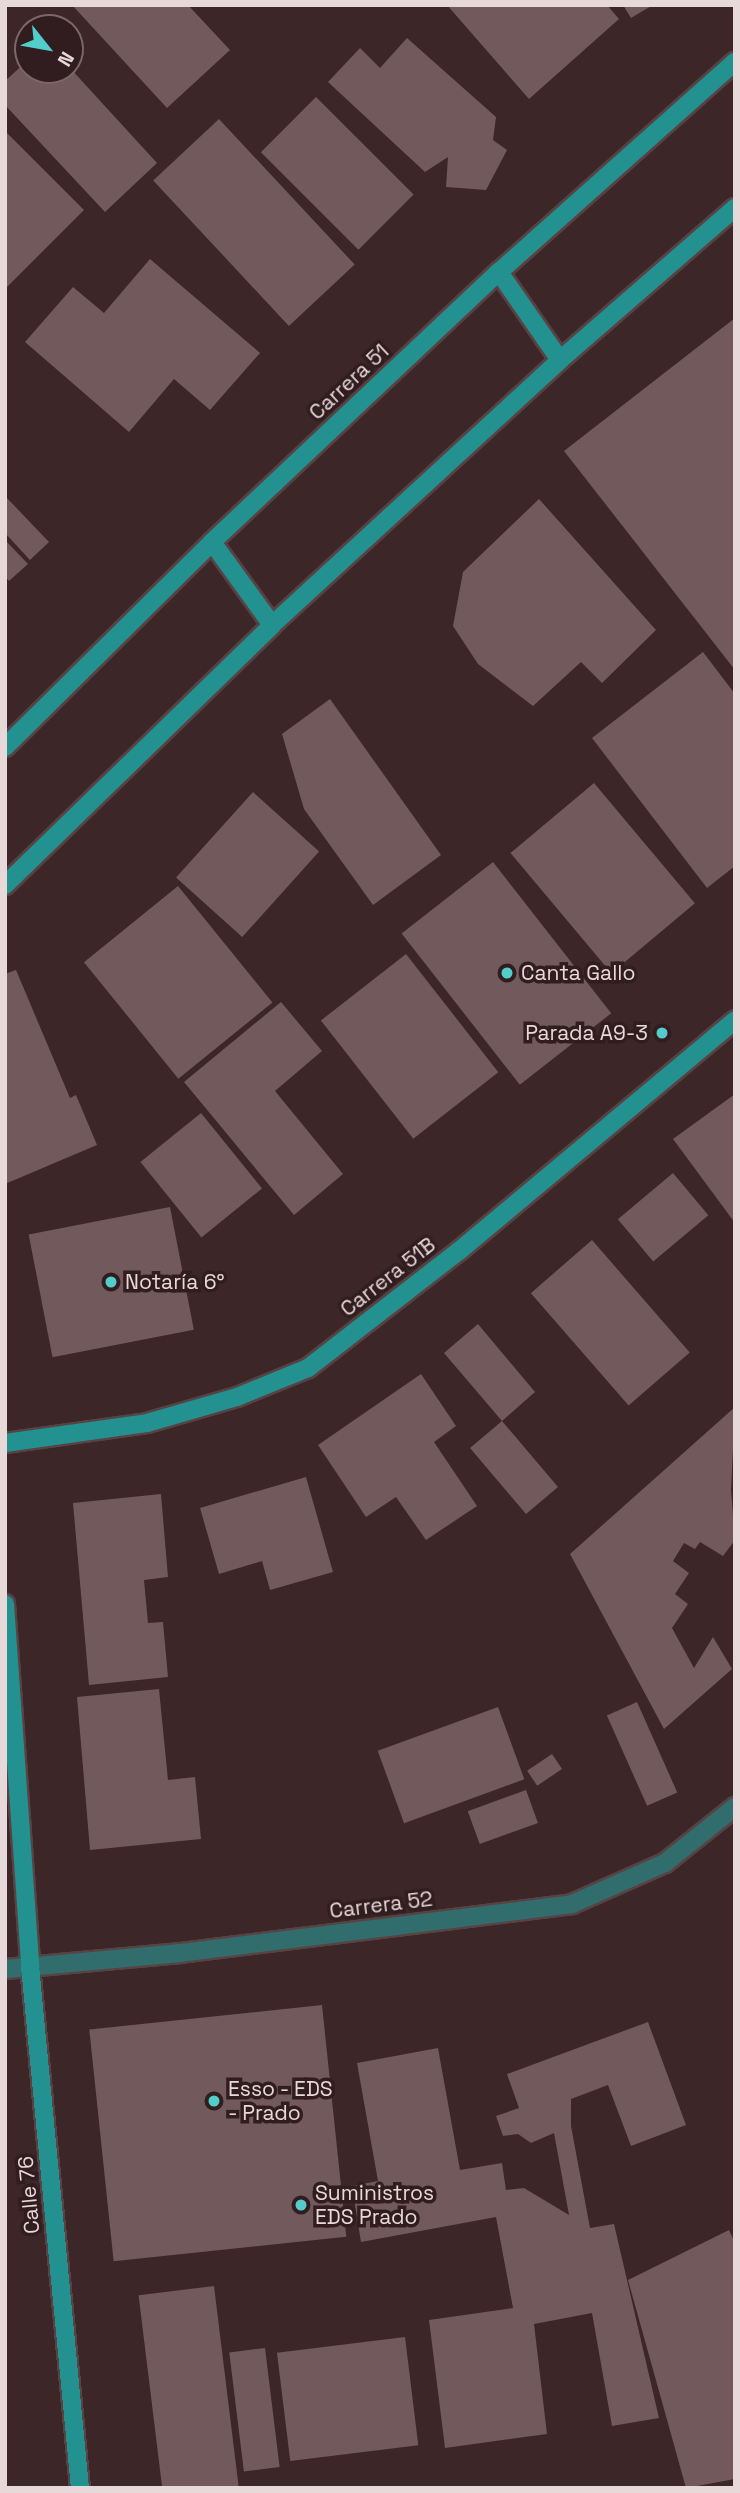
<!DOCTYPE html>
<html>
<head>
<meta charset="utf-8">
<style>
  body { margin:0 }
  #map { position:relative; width:740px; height:2493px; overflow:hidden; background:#3c2628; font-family:"Space Grotesk",sans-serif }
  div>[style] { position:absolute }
  .building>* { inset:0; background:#72595b; transform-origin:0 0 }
  .roads { filter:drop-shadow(2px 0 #574244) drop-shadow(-2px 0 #574244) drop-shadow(0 2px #574244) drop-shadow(0 -2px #574244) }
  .street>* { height:18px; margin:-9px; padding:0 9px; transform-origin:9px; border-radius:9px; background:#316d6c }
  .secondary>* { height:18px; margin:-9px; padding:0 9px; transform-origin:9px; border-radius:9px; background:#23918f }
  .dots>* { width:19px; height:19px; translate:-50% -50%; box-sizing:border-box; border:4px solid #311d1f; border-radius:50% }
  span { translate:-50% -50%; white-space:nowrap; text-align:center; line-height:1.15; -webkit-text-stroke:7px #311d1f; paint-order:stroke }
  .street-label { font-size:21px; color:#e7d8d9 }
  .poi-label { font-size:21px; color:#e7d8d9 }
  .left { translate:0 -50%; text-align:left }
  .right { translate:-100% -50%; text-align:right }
  .frame { position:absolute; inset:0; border:7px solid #e7d8d9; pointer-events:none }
  .north { position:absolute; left:14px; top:14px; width:70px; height:70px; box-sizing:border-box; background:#311d1f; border:2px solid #7a6869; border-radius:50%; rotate:121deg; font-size:19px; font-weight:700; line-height:28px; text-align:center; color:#e7d8d9 }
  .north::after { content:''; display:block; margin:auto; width:24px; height:32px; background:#53cdca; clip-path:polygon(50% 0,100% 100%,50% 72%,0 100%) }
</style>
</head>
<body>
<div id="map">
  <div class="building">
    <i style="clip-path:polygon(72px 5px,188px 5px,230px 50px,167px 108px)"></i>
    <i style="clip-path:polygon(447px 5px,607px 5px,619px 19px,529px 99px)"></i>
    <i style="clip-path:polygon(623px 5px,653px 5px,631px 18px)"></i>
    <i style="clip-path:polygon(407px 38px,496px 117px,493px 140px,507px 150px,486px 190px,446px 187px,448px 157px,425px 172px,328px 82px,360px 48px,380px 68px)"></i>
    <i style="clip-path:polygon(28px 60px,28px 70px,70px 68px,157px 163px,105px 212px,5px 105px,5px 81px)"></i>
    <i style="left:316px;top:97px;width:138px;height:78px;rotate:45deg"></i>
    <i style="left:219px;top:119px;width:199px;height:90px;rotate:47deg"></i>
    <i style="clip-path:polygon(5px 131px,84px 210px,5px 289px)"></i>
    <i style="clip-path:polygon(150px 259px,260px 353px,210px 410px,174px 379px,129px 432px,25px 342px,73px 287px,104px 313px)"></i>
    <i style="clip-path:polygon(735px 318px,735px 670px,564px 451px)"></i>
    <i style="clip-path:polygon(5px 496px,49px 542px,30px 560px,5px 533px)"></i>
    <i style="clip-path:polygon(539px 499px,656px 630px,602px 683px,581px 662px,533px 706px,478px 664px,453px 626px,463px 572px)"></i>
    <i style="clip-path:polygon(5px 540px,28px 564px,9px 581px,5px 576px)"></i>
    <i style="clip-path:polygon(703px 652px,735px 694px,735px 866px,707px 888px,592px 738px)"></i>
    <i style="clip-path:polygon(330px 699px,441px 855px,373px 905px,304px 809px,282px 734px)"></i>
    <i style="left:594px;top:783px;width:157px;height:109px;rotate:50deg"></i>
    <i style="left:253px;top:792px;width:89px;height:115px;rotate:42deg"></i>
    <i style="left:493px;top:862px;width:192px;height:116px;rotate:52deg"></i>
    <i style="left:178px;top:886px;width:150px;height:121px;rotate:51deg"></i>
    <i style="left:406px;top:954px;width:150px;height:108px;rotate:52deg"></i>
    <i style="clip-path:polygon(16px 970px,70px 1098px,76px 1095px,97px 1145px,5px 1184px,5px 974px)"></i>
    <i style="clip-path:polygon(281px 1002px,322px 1051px,275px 1091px,343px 1174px,294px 1215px,184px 1082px)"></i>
    <i style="clip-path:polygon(735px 1094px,735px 1223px,673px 1139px)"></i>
    <i style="left:201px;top:1113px;width:97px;height:78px;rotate:51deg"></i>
    <i style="left:673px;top:1173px;width:55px;height:72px;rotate:50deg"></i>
    <i style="left:170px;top:1207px;width:125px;height:144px;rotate:79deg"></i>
    <i style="left:592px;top:1240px;width:149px;height:81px;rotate:49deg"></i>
    <i style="clip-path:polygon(478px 1324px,535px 1392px,502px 1421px,558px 1487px,526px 1514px,470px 1448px,502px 1421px,444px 1353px)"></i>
    <i style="clip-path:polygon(421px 1374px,456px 1426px,434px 1442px,477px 1506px,426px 1540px,396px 1497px,366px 1517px,318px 1445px)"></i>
    <i style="clip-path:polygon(735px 1407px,731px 1490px,735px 1540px,723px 1556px,700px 1542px,695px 1549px,684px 1543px,673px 1561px,689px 1573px,675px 1594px,688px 1604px,672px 1628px,694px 1668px,713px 1637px,732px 1669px,664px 1729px,570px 1554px)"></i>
    <i style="clip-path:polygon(306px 1477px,333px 1572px,270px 1590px,262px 1561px,219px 1574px,200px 1508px)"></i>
    <i style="clip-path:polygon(161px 1494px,168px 1577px,144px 1580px,148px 1623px,163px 1622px,168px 1677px,89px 1685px,73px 1503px)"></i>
    <i style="clip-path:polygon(159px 1689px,168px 1780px,195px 1777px,201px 1839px,90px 1850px,77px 1697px)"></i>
    <i style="left:637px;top:1702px;width:99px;height:33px;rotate:66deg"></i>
    <i style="left:498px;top:1707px;width:77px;height:128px;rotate:70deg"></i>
    <i style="left:552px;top:1754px;width:18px;height:30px;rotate:56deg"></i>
    <i style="left:526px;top:1790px;width:35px;height:62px;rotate:70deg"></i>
    <i style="left:322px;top:2005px;width:233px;height:234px;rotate:84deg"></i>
    <i style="clip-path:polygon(648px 2022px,686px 2125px,631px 2146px,608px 2085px,571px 2099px,571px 2126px,590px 2228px,614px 2224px,659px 2418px,612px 2426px,592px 2313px,534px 2324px,547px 2434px,445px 2448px,429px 2320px,513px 2308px,496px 2217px,361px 2242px,352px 2186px,378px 2181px,357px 2063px,438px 2048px,460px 2170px,502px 2163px,506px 2190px,524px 2188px,569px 2215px,554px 2133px,531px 2143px,518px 2134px,503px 2136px,496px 2116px,519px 2108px,507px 2074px)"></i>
    <i style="clip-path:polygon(729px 2230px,735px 2243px,735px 2479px,686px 2488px,628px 2280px)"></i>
    <i style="left:214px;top:2286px;width:204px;height:76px;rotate:83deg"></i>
    <i style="left:405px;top:2337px;width:109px;height:129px;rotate:83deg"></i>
    <i style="left:265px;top:2348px;width:120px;height:36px;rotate:83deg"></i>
  </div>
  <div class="roads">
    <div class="street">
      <i style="left:5px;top:1969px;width:176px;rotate:-5.2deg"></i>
      <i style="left:180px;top:1953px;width:395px;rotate:-7.1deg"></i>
      <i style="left:572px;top:1904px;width:102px;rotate:-23.8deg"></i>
      <i style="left:665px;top:1863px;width:90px;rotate:-38.7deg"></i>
    </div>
    <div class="secondary">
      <i style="left:499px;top:272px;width:107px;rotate:55.3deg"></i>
      <i style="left:212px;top:542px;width:102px;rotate:54.1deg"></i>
      <i style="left:5px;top:747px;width:291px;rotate:-44.7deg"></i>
      <i style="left:212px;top:542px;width:394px;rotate:-43.3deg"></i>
      <i style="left:499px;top:272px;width:316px;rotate:-41.7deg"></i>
      <i style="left:5px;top:885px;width:373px;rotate:-44.2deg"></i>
      <i style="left:272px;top:625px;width:391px;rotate:-42.6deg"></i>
      <i style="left:560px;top:360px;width:232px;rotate:-41deg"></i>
      <i style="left:5px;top:1443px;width:143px;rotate:-8deg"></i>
      <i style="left:147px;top:1423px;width:94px;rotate:-16.1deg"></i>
      <i style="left:237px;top:1397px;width:77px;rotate:-22.2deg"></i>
      <i style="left:308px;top:1368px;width:191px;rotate:-37.8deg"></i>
      <i style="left:459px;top:1251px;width:360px;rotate:-39.9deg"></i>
      <i style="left:5px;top:1604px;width:363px;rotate:86deg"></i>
      <i style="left:30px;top:1966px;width:524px;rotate:84.53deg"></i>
    </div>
  </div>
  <div class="dots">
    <i style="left:507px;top:973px;background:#53cdca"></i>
    <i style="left:662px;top:1033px;background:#53cdca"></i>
    <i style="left:111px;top:1282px;background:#53cdca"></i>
    <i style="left:214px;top:2101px;background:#53cdca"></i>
    <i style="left:301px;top:2205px;background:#53cdca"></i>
  </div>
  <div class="street-label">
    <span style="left:349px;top:382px;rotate:-43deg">Carrera 51</span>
    <span style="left:388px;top:1277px;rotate:-38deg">Carrera 51B</span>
    <span style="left:381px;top:1905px;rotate:-7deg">Carrera 52</span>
    <span style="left:29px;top:2195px;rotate:-95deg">Calle 76</span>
  </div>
  <div class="poi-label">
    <span class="left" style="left:521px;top:973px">Canta Gallo</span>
    <span class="right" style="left:648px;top:1033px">Parada A9-3</span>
    <span class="left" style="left:125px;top:1282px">Notaría 6°</span>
    <span class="left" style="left:228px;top:2101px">Esso - EDS<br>- Prado</span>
    <span class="left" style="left:315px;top:2205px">Suministros<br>EDS Prado</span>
  </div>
  <div class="frame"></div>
  <div class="north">N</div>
</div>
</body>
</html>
